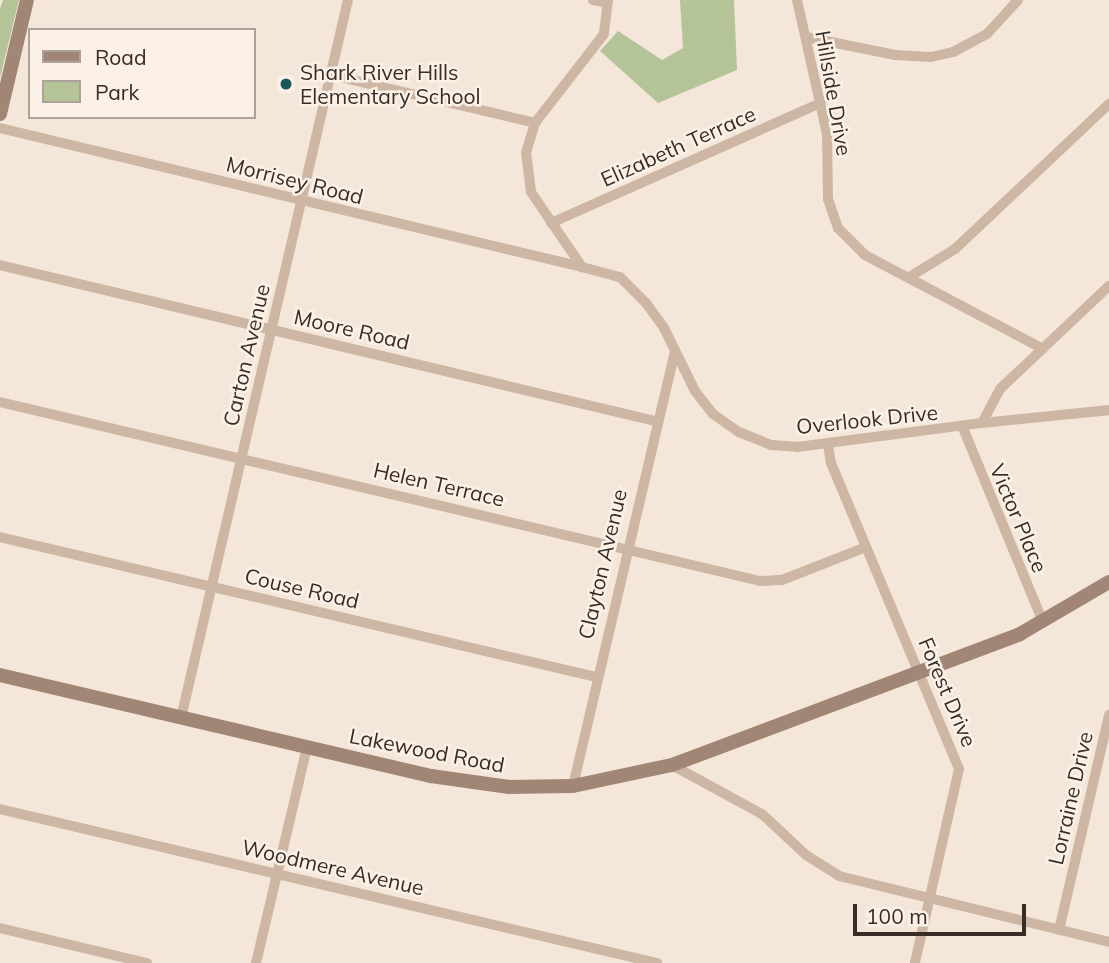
<!DOCTYPE html>
<html>
<head>
<meta charset="utf-8">
<style>
  body { margin:0 }
  #map { position:relative; width:1109px; height:963px; overflow:hidden; background:#f4e7d9; font-family:Mulish,sans-serif }
  div>[style] { position:absolute }
  .green>* { inset:0; background:#b5c498 }
  .street>* { height:10px; margin:-5px; padding:0 5px; transform-origin:5px; border-radius:5px; background:#cdb7a4 }
  .secondary>* { height:14px; margin:-7px; padding:0 7px; transform-origin:7px; border-radius:7px; background:#a18575 }
  .dots>* { width:19px; height:19px; translate:-50% -50%; box-sizing:border-box; border:4px solid #fbf1e6; border-radius:50% }
  span { translate:-50% -50%; white-space:nowrap; text-align:center; line-height:1.15; -webkit-text-stroke:5px #fbf1e6; paint-order:stroke }
  .poi-label { font-size:21px; color:#382c26 }
  .left { translate:0 -50%; text-align:left }
  .street-label { font-size:21px; color:#382c26 }
  .legend { position:absolute; left:28px; top:28px; width:228px; height:91px; box-sizing:border-box; background:#fbf1e6; border:2px solid #ada299; margin:0; padding:9px 12px; list-style:none; font-size:21px; color:#382c26 }
  .legend li { display:flex; align-items:center; gap:14px; height:35px }
  .legend b { width:35px; border:2px solid #ada299 }
  .scale { position:absolute; left:853px; top:904px; width:173px; height:32px; box-sizing:border-box; border:4px solid #382c26; border-top:0; padding-left:9px; font-size:21px; line-height:24px; white-space:nowrap; color:#382c26; -webkit-text-stroke:5px #fbf1e6; paint-order:stroke }
</style>
</head>
<body>
<div id="map">
  <div class="green">
    <i style="clip-path:polygon(3px 0,19px 0,0 78px,0 9px)"></i>
    <i style="clip-path:polygon(680px 0,734px 0,737px 70px,658px 103px,600px 51px,618px 31px,662px 60px,683px 48px)"></i>
  </div>
  <div class="street">
    <i style="left:593px;top:0;width:15px;rotate:11deg"></i>
    <i style="left:608px;top:0;width:34px;rotate:97deg"></i>
    <i style="left:604px;top:34px;width:113px;rotate:127.8deg"></i>
    <i style="left:535px;top:123px;width:30px;rotate:107deg"></i>
    <i style="left:526px;top:152px;width:40px;rotate:82.9deg"></i>
    <i style="left:531px;top:192px;width:91px;rotate:55.8deg"></i>
    <i style="left:582px;top:267px;width:39px;rotate:15deg"></i>
    <i style="left:620px;top:277px;width:37px;rotate:45deg"></i>
    <i style="left:646px;top:303px;width:31px;rotate:54deg"></i>
    <i style="left:664px;top:328px;width:70px;rotate:63.8deg"></i>
    <i style="left:695px;top:391px;width:29px;rotate:52deg"></i>
    <i style="left:713px;top:414px;width:32px;rotate:35deg"></i>
    <i style="left:739px;top:432px;width:35px;rotate:22deg"></i>
    <i style="left:771px;top:445px;width:26px;rotate:4deg"></i>
    <i style="left:797px;top:447px;width:187px;rotate:-7.4deg"></i>
    <i style="left:982px;top:423px;width:38px;rotate:-62deg"></i>
    <i style="left:1000px;top:389px;width:150px;rotate:-43.4deg"></i>
    <i style="left:797px;top:0;width:137px;rotate:77.4deg"></i>
    <i style="left:827px;top:134px;width:65px;rotate:89.1deg"></i>
    <i style="left:828px;top:199px;width:31px;rotate:71deg"></i>
    <i style="left:838px;top:228px;width:38px;rotate:45deg"></i>
    <i style="left:865px;top:255px;width:201px;rotate:27.8deg"></i>
    <i style="left:806px;top:37px;width:91px;rotate:11.4deg"></i>
    <i style="left:895px;top:55px;width:36px;rotate:3deg"></i>
    <i style="left:931px;top:57px;width:23px;rotate:-13deg"></i>
    <i style="left:953px;top:52px;width:38px;rotate:-28deg"></i>
    <i style="left:987px;top:34px;width:46px;rotate:-47.6deg"></i>
    <i style="left:331px;top:75px;width:210px;rotate:13.2deg"></i>
    <i style="left:0;top:128px;width:598px;rotate:13.43deg"></i>
    <i style="left:551px;top:223px;width:295px;rotate:-24deg"></i>
    <i style="left:0;top:265px;width:673px;rotate:13.4deg"></i>
    <i style="left:911px;top:276px;width:52px;rotate:-31.5deg"></i>
    <i style="left:955px;top:249px;width:212px;rotate:-43.3deg"></i>
    <i style="left:0;top:402px;width:781px;rotate:13.25deg"></i>
    <i style="left:760px;top:581px;width:22px;rotate:-3deg"></i>
    <i style="left:782px;top:580px;width:90px;rotate:-21.4deg"></i>
    <i style="left:982px;top:423px;width:128px;rotate:-5.8deg"></i>
    <i style="left:963px;top:428px;width:210px;rotate:67.6deg"></i>
    <i style="left:828px;top:445px;width:18px;rotate:81deg"></i>
    <i style="left:831px;top:463px;width:332px;rotate:67.3deg"></i>
    <i style="left:959px;top:769px;width:199px;rotate:102.8deg"></i>
    <i style="left:0;top:537px;width:612px;rotate:13.22deg"></i>
    <i style="left:181px;top:718px;width:737px;rotate:-76.91deg"></i>
    <i style="left:672px;top:765px;width:102px;rotate:28.6deg"></i>
    <i style="left:762px;top:814px;width:60px;rotate:43deg"></i>
    <i style="left:806px;top:855px;width:39px;rotate:32deg"></i>
    <i style="left:839px;top:876px;width:278px;rotate:13.7deg"></i>
    <i style="left:573px;top:786px;width:447px;rotate:-76.8deg"></i>
    <i style="left:0;top:809px;width:675px;rotate:13.19deg"></i>
    <i style="left:0;top:928px;width:151px;rotate:13.4deg"></i>
    <i style="left:1059px;top:930px;width:221px;rotate:-76.9deg"></i>
    <i style="left:256px;top:963px;width:222px;rotate:-76.7deg"></i>
  </div>
  <div class="secondary">
    <i style="left:0;top:114px;width:117px;rotate:-76.7deg"></i>
    <i style="left:0;top:675px;width:443px;rotate:13.2deg"></i>
    <i style="left:431px;top:776px;width:79px;rotate:8deg"></i>
    <i style="left:509px;top:787px;width:64px;rotate:-0.9deg"></i>
    <i style="left:573px;top:786px;width:101px;rotate:-12deg"></i>
    <i style="left:672px;top:765px;width:372px;rotate:-20.6deg"></i>
    <i style="left:1020px;top:634px;width:103px;rotate:-30.3deg"></i>
  </div>
  <div class="dots">
    <i style="left:286px;top:84px;background:#18585d"></i>
  </div>
  <div class="poi-label">
    <span class="left" style="left:300px;top:84px">Shark River Hills<br>Elementary School</span>
  </div>
  <div class="street-label">
    <span style="left:834px;top:93px;rotate:80deg">Hillside Drive</span>
    <span style="left:678px;top:146px;rotate:-24deg">Elizabeth Terrace</span>
    <span style="left:295px;top:180px;rotate:14deg">Morrisey Road</span>
    <span style="left:352px;top:329px;rotate:13deg">Moore Road</span>
    <span style="left:246px;top:355px;rotate:-77deg">Carton Avenue</span>
    <span style="left:867px;top:419px;rotate:-6deg">Overlook Drive</span>
    <span style="left:439px;top:484px;rotate:13deg">Helen Terrace</span>
    <span style="left:1019px;top:518px;rotate:67deg">Victor Place</span>
    <span style="left:602px;top:564px;rotate:-77deg">Clayton Avenue</span>
    <span style="left:302px;top:588px;rotate:13deg">Couse Road</span>
    <span style="left:948px;top:692px;rotate:67deg">Forest Drive</span>
    <span style="left:427px;top:750px;rotate:11deg">Lakewood Road</span>
    <span style="left:1070px;top:798px;rotate:-77deg">Lorraine Drive</span>
    <span style="left:333px;top:867px;rotate:13deg">Woodmere Avenue</span>
  </div>
  <ul class="legend">
  <li><b style="height:9px;background:#a18575"></b>Road</li>
  <li><b style="height:19px;background:#b5c498"></b>Park</li>
  </ul>
  <div class="scale">100 m</div>
</div>
</body>
</html>
